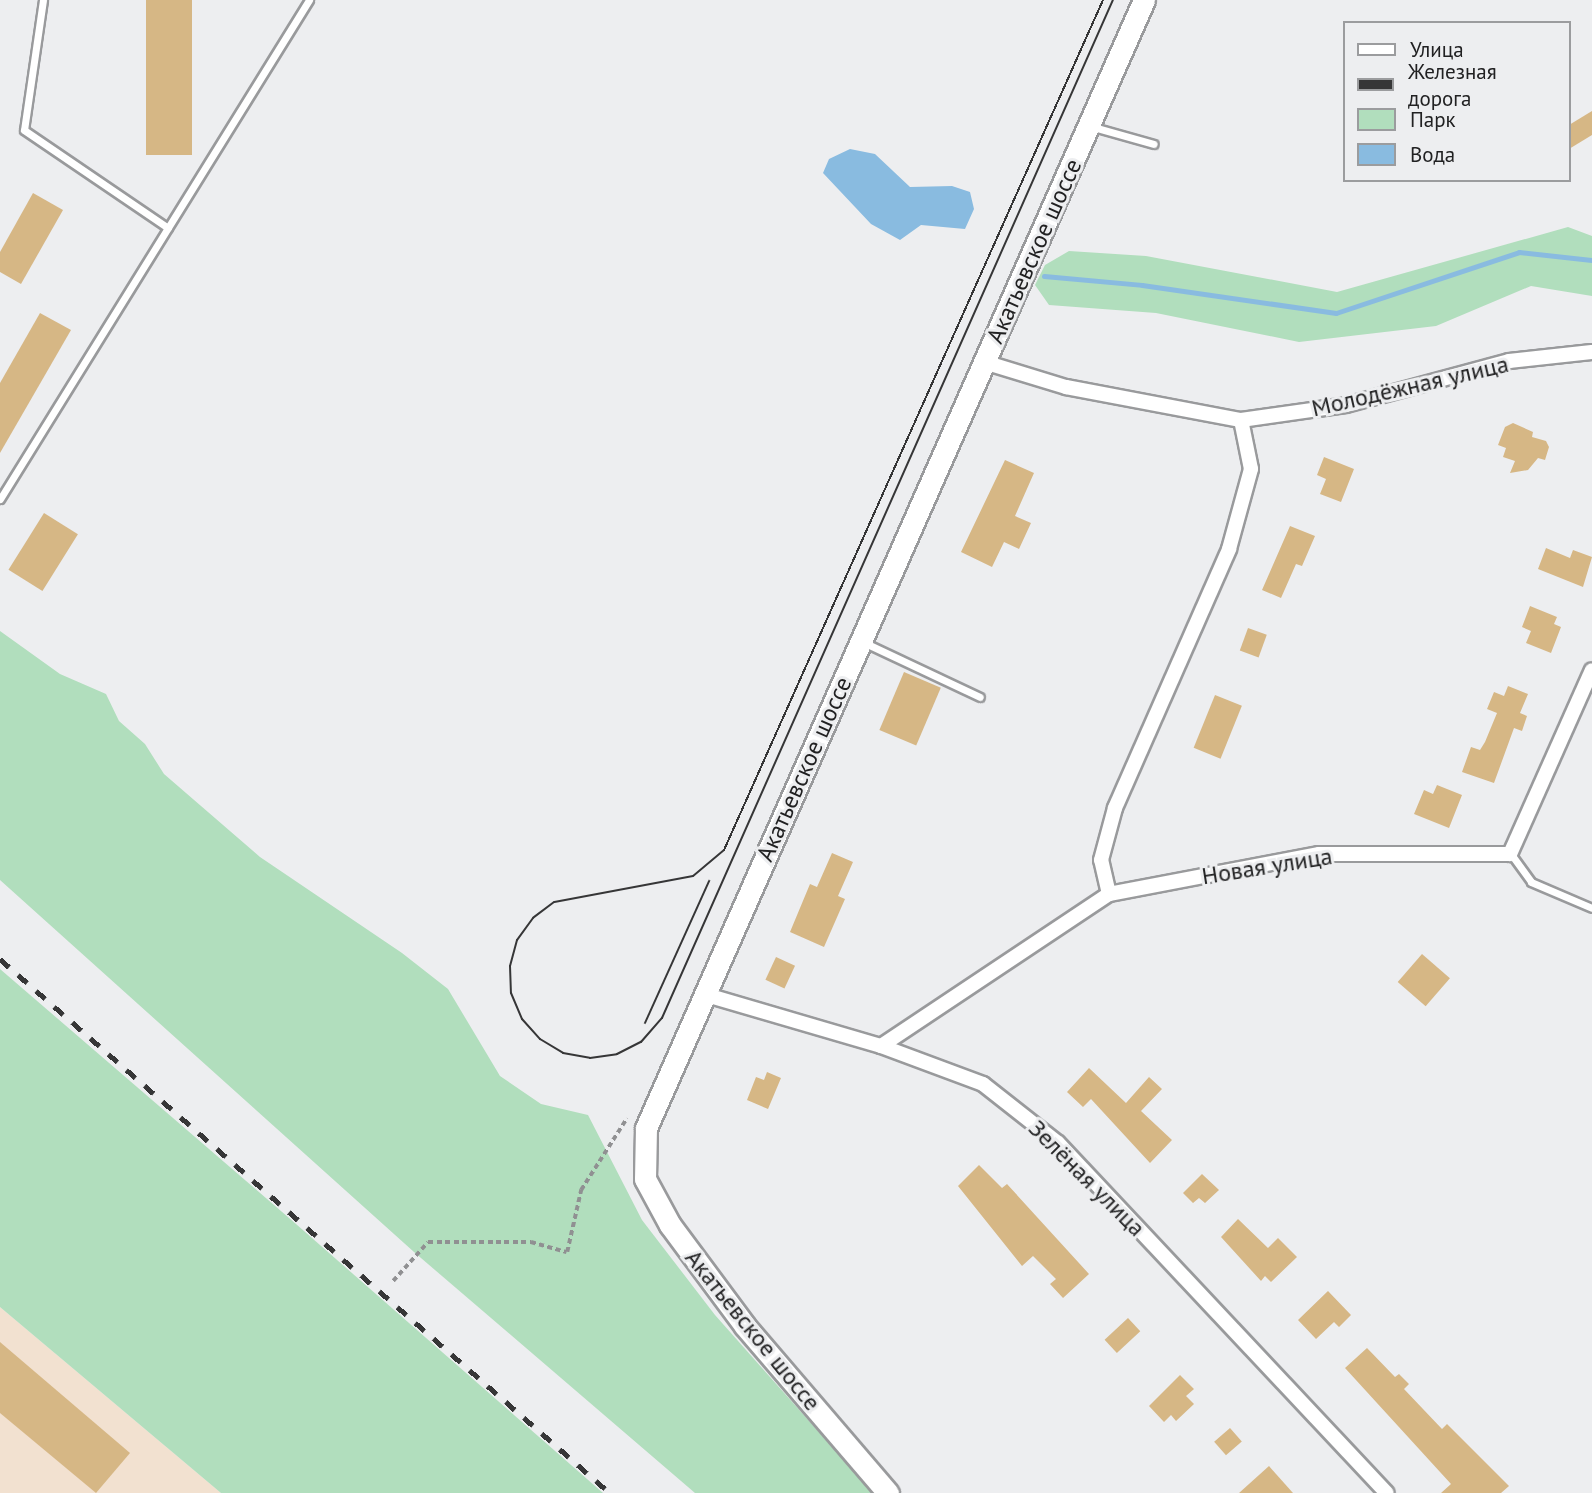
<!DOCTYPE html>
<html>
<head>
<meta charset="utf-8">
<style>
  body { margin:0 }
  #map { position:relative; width:1592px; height:1493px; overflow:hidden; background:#edeef0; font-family:"PT Sans",sans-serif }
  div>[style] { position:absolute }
  .industrial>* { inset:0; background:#f2e1d0 }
  .green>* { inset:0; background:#b1debd }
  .water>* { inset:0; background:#89bbe0 }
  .stream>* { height:5px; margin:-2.5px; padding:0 2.5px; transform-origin:2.5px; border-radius:2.5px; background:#89bbe0 }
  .building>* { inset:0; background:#d6b785; transform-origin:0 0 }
  .path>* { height:3.5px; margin-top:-1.75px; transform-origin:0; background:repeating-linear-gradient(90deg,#909092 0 5px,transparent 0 8.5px) }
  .roads { filter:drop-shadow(2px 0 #999a9c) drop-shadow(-2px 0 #999a9c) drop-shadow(0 2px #999a9c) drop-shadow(0 -2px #999a9c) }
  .lane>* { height:7px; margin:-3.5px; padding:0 3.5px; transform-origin:3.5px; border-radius:3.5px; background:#fff }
  .street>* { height:14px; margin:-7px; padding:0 7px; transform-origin:7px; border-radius:7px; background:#fff }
  .secondary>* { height:21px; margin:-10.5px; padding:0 10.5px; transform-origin:10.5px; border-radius:10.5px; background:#fff }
  .tram>* { height:2px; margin:-1px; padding:0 1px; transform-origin:1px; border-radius:1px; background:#363637 }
  .rail>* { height:5px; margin-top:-2.5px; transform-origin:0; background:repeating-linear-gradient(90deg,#363637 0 12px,transparent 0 24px) }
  span { translate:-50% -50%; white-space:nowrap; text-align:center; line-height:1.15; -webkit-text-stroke:6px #edeef0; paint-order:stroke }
  .street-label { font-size:24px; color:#212122 }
  .legend { position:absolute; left:1343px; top:21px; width:228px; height:161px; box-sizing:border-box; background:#edeef0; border:2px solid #9b9c9e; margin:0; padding:9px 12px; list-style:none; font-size:21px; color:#212122 }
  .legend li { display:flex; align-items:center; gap:14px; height:35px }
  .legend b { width:35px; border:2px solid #9b9c9e }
</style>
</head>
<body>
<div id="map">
  <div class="industrial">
    <i style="clip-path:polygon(0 1307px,221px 1493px,0 1493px)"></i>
  </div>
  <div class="green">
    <i style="clip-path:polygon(1568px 227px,1592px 236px,1592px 296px,1531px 286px,1436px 326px,1299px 342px,1156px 313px,1049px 305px,1035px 285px,1045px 265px,1069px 251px,1146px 256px,1337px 292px)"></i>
    <i style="clip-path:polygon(0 631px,60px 674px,106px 694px,119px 721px,145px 744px,164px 774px,260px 857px,402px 953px,448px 989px,500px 1076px,541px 1104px,588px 1115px,642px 1220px,715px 1315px,873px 1493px,695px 1493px,414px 1252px,0 880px)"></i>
    <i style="clip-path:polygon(0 969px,296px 1224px,603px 1493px,221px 1493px,0 1307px)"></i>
  </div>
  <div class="water">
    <i style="clip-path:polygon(850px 149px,875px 154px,910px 187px,952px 186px,970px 192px,974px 209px,965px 229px,921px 225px,900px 240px,871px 224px,823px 173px,829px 159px)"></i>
  </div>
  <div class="stream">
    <i style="left:1044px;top:276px;width:98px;rotate:5.2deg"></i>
    <i style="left:1142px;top:285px;width:196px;rotate:8.2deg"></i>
    <i style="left:1336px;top:313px;width:193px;rotate:-18.4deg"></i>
    <i style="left:1519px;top:252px;width:73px;rotate:6.3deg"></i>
  </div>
  <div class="building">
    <i style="left:146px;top:0;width:46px;height:155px"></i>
    <i style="clip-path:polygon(1592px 111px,1592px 135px,1569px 149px,1569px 125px)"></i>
    <i style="clip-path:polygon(33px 193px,63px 210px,21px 284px,0 272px,0 252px)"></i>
    <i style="clip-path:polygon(40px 313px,71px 330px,0 453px,0 383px)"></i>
    <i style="clip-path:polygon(1513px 423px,1533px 432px,1532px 437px,1546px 441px,1549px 447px,1545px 460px,1538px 458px,1528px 470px,1510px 473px,1515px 461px,1503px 457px,1506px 448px,1498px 445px,1505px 427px)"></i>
    <i style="clip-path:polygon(1324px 457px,1354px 469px,1341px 502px,1320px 494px,1326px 479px,1317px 475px)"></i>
    <i style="clip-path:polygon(1005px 460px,1034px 473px,1015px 516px,1031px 523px,1019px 549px,1004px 542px,992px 567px,961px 552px)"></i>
    <i style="left:44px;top:513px;width:40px;height:67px;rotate:32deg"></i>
    <i style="clip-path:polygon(1290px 526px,1315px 536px,1302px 566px,1296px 564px,1281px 598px,1262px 590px)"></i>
    <i style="clip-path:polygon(1546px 548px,1570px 558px,1573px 550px,1592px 557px,1583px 587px,1538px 569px)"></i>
    <i style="clip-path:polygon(1530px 606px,1557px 617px,1554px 624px,1561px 627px,1551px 653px,1526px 643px,1531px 631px,1522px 627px)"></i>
    <i style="left:1248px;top:628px;width:20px;height:24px;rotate:20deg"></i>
    <i style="left:904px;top:672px;width:40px;height:63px;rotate:23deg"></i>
    <i style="clip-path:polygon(1508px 686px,1528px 694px,1520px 713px,1527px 716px,1522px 731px,1514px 728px,1494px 783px,1462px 772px,1471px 747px,1480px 750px,1485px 742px,1497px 713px,1487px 709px,1494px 692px,1504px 696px)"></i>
    <i style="left:1215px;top:695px;width:29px;height:57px;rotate:22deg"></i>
    <i style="clip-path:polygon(1437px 785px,1462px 795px,1449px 828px,1414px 814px,1424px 790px,1433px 794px)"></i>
    <i style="clip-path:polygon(832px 853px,853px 862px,838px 896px,845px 899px,824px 947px,790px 932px,810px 884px,817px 887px)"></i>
    <i style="left:1422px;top:954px;width:37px;height:37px;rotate:41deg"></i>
    <i style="left:776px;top:957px;width:21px;height:25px;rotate:25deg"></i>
    <i style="clip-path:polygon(1089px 1068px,1126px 1103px,1149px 1077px,1162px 1089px,1141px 1111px,1172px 1140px,1150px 1163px,1091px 1099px,1083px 1107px,1067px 1092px)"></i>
    <i style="clip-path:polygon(767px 1072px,781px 1078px,768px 1109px,747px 1100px,756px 1077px,764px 1080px)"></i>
    <i style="clip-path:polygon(979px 1165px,1002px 1188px,1007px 1184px,1089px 1274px,1063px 1298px,1050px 1284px,1056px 1279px,1033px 1256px,1022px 1266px,958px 1186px)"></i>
    <i style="clip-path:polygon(1202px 1174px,1219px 1190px,1205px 1203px,1199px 1198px,1193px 1203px,1183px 1193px)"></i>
    <i style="clip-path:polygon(1238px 1219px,1268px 1248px,1278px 1238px,1297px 1257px,1271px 1282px,1265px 1276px,1261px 1281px,1221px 1237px)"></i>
    <i style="clip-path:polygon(1328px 1291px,1351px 1315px,1339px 1327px,1334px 1322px,1316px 1339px,1298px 1320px)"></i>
    <i style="left:1128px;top:1318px;width:18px;height:32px;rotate:47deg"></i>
    <i style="clip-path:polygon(0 1342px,130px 1453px,96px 1493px,0 1413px)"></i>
    <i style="clip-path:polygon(1367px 1348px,1395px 1377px,1399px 1374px,1409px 1384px,1404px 1389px,1442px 1429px,1447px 1424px,1509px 1486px,1501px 1493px,1441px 1493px,1451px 1484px,1345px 1368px)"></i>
    <i style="clip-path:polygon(1180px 1375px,1194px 1389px,1186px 1396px,1194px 1404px,1176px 1421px,1171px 1415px,1164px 1422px,1149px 1406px)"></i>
    <i style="left:1230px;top:1428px;width:18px;height:21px;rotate:49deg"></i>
    <i style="clip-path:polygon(1269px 1466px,1293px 1493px,1239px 1493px)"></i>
  </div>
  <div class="path">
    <i style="left:393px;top:1281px;width:52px;rotate:-48.1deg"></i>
    <i style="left:428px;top:1242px;width:103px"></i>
    <i style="left:531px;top:1242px;width:37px;rotate:16deg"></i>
    <i style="left:567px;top:1252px;width:64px;rotate:-77.3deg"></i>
    <i style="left:581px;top:1190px;width:85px;rotate:-57.4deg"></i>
  </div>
  <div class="roads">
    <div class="lane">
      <i style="left:43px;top:0;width:131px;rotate:98.3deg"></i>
      <i style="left:24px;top:130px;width:174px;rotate:34.2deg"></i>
      <i style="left:1090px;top:126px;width:66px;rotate:15.7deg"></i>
      <i style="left:0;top:499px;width:587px;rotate:-58.23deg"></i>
      <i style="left:863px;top:642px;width:129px;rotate:25.2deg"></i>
      <i style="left:1511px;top:854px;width:34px;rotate:54deg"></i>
      <i style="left:1531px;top:882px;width:66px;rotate:23.1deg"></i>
    </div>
    <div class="street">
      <i style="left:984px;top:362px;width:86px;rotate:17deg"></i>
      <i style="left:1066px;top:387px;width:178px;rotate:10.7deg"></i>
      <i style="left:1241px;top:420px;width:106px;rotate:-8.1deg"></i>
      <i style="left:1346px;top:405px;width:169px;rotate:-15.1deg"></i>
      <i style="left:1509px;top:361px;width:83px;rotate:-6.2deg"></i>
      <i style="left:1109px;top:894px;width:35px;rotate:-103deg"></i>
      <i style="left:1101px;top:860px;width:54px;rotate:-74.9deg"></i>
      <i style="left:1115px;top:808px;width:283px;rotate:-66.2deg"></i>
      <i style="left:1229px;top:549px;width:83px;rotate:-74.6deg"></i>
      <i style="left:1251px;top:469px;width:50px;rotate:-101.5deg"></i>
      <i style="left:703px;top:994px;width:185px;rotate:16.3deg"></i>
      <i style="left:881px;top:1046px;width:109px;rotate:20.4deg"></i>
      <i style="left:983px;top:1084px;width:95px;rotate:38.2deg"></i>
      <i style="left:1058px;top:1143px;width:480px;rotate:46.8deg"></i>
      <i style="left:881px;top:1046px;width:274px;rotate:-33.7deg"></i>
      <i style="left:1109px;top:894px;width:214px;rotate:-10.8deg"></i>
      <i style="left:1319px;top:854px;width:191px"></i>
      <i style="left:1510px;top:854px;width:201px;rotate:-66deg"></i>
    </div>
    <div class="secondary">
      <i style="left:888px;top:1493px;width:220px;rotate:-130.6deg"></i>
      <i style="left:745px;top:1326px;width:126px;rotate:-126.6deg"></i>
      <i style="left:670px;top:1225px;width:52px;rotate:-118.5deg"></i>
      <i style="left:645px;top:1179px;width:51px;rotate:-88.9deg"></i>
      <i style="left:646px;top:1128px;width:1233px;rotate:-66.18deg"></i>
    </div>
  </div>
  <div class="tram">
    <i style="left:1103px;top:0;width:931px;rotate:114.03deg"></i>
    <i style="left:724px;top:850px;width:40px;rotate:140deg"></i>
    <i style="left:693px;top:876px;width:141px;rotate:169.4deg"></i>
    <i style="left:554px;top:902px;width:26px;rotate:143deg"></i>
    <i style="left:533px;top:918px;width:27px;rotate:126deg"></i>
    <i style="left:517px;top:940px;width:27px;rotate:105deg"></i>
    <i style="left:510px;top:966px;width:27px;rotate:88deg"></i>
    <i style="left:511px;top:993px;width:28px;rotate:67deg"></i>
    <i style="left:522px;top:1019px;width:27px;rotate:48deg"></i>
    <i style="left:540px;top:1039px;width:27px;rotate:31deg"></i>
    <i style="left:563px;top:1053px;width:27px;rotate:10deg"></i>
    <i style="left:590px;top:1058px;width:27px;rotate:-8deg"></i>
    <i style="left:617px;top:1054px;width:27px;rotate:-27deg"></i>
    <i style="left:641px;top:1042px;width:32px;rotate:-49deg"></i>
    <i style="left:662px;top:1018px;width:1113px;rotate:-66.11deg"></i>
    <i style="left:645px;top:1023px;width:156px;rotate:-65.7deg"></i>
  </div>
  <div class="rail">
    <i style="left:0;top:959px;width:811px;rotate:41.2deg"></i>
  </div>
  <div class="street-label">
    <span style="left:1034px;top:251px;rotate:-66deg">Акатьевское шоссе</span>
    <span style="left:1410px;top:386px;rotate:-13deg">Молодёжная улица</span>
    <span style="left:804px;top:769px;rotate:-66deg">Акатьевское шоссе</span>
    <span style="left:1267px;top:866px;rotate:-9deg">Новая улица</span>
    <span style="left:1087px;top:1178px;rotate:45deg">Зелёная улица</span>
    <span style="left:753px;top:1330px;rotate:51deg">Акатьевское шоссе</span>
  </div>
  <ul class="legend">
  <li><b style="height:9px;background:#fff"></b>Улица</li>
  <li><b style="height:9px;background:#363637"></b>Железная дорога</li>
  <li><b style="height:19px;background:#b1debd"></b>Парк</li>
  <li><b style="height:19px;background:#89bbe0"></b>Вода</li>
  </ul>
</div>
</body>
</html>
